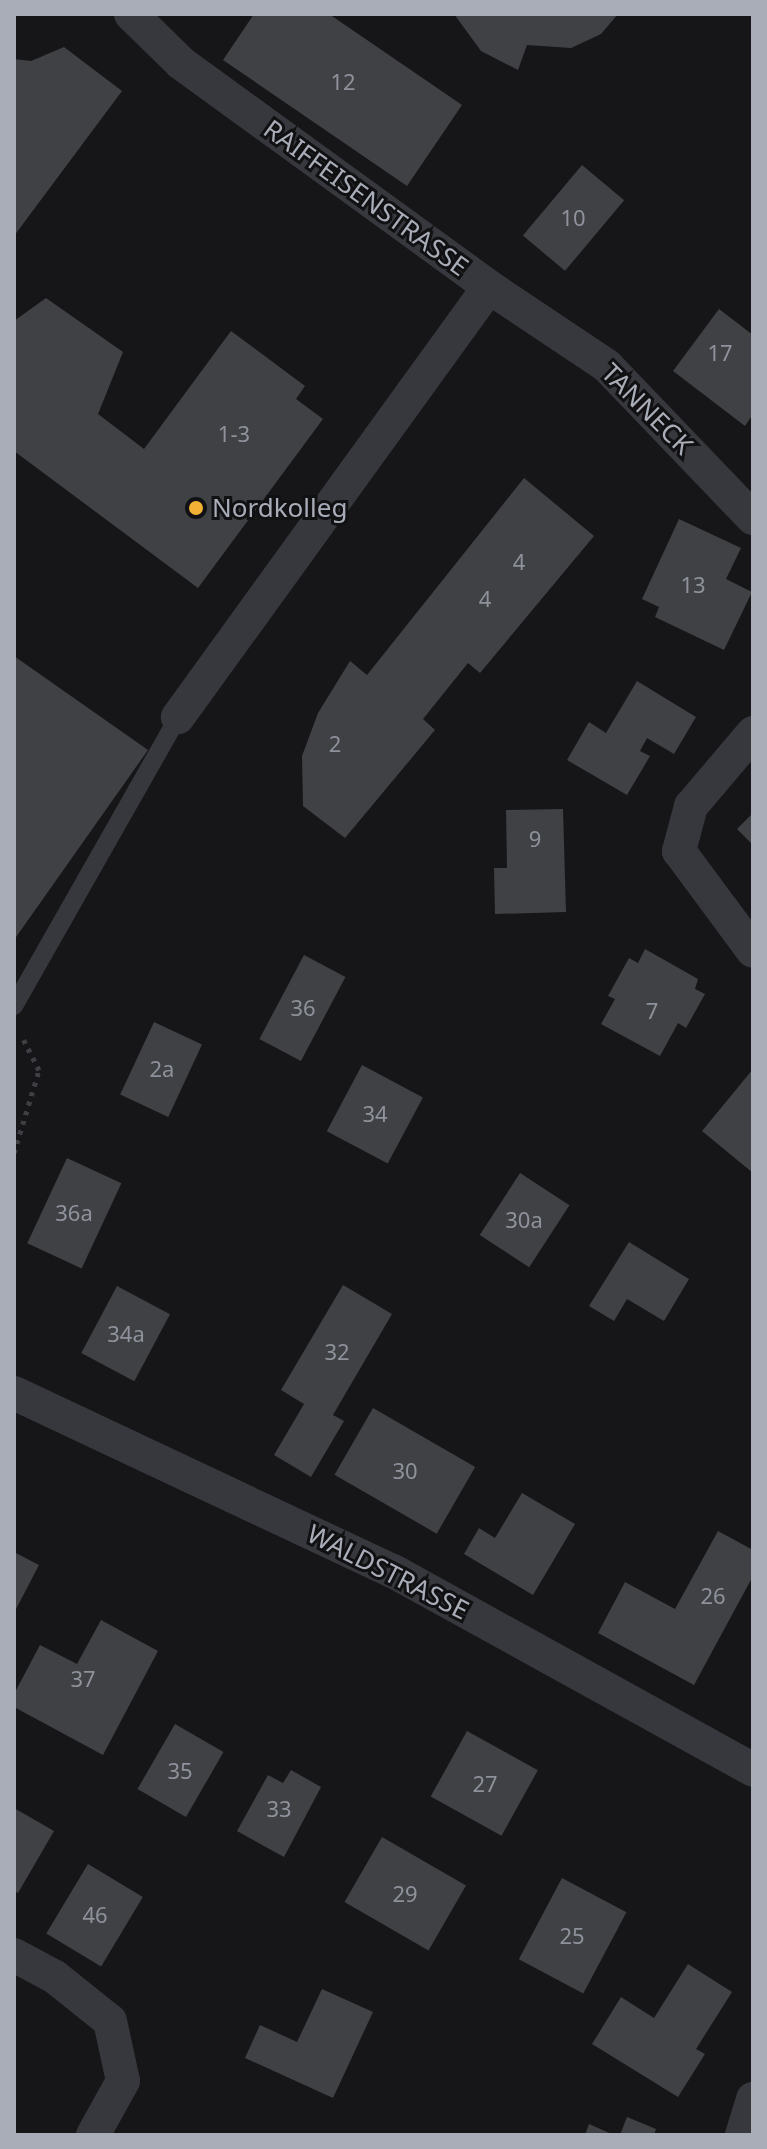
<!DOCTYPE html>
<html>
<head>
<meta charset="utf-8">
<style>
  body { margin:0 }
  #map { position:relative; width:767px; height:2149px; overflow:hidden; background:#161618; font-family:"Noto Sans",sans-serif }
  div>[style] { position:absolute }
  .building>* { inset:0; background:#404145; transform-origin:0 0 }
  .path>* { height:5px; margin-top:-2.5px; transform-origin:0; background:repeating-linear-gradient(90deg,#3d3f44 0 4px,transparent 0 10px) }
  .service>* { height:18px; margin:-9px; padding:0 9px; transform-origin:9px; border-radius:9px; background:#37383d }
  .minor>* { height:34px; margin:-17px; padding:0 17px; transform-origin:17px; border-radius:17px; background:#37383d }
  .dots>* { width:22px; height:22px; translate:-50% -50%; box-sizing:border-box; border:4px solid #111113; border-radius:50% }
  span { translate:-50% -50%; white-space:nowrap; text-align:center; line-height:1.15; -webkit-text-stroke:6px #111113; paint-order:stroke }
  .number-label { font-size:22px; color:#8e929b }
  .number-label span { -webkit-text-stroke-width:0 }
  .street-label { font-size:26px; color:#a8adb8 }
  .poi-label { font-size:26px; color:#a8adb8 }
  .left { translate:0 -50%; text-align:left }
  .frame { position:absolute; inset:0; border:16px solid #a8adb8; pointer-events:none }
</style>
</head>
<body>
<div id="map">
  <div class="building">
    <i style="clip-path:polygon(254px 14px,329px 14px,462px 105px,407px 186px,223px 60px)"></i>
    <i style="clip-path:polygon(454px 14px,618px 14px,601px 34px,571px 48px,527px 45px,518px 70px,481px 51px)"></i>
    <i style="clip-path:polygon(64px 47px,122px 91px,14px 236px,14px 59px,31px 61px)"></i>
    <i style="left:582px;top:165px;width:55px;height:92px;rotate:40deg"></i>
    <i style="clip-path:polygon(46px 298px,123px 352px,98px 414px,144px 449px,231px 331px,305px 386px,296px 399px,323px 419px,198px 588px,14px 451px,14px 321px)"></i>
    <i style="clip-path:polygon(719px 309px,753px 335px,753px 414px,745px 426px,673px 371px)"></i>
    <i style="clip-path:polygon(524px 478px,594px 536px,480px 673px,468px 663px,423px 719px,435px 730px,345px 838px,303px 806px,302px 756px,318px 713px,350px 661px,367px 675px)"></i>
    <i style="clip-path:polygon(679px 519px,741px 548px,726px 579px,752px 592px,724px 650px,655px 617px,659px 607px,642px 599px)"></i>
    <i style="clip-path:polygon(14px 656px,148px 750px,14px 940px)"></i>
    <i style="clip-path:polygon(637px 681px,696px 717px,674px 754px,647px 738px,640px 751px,650px 756px,627px 795px,567px 760px,589px 722px,606px 733px)"></i>
    <i style="clip-path:polygon(563px 809px,566px 912px,495px 914px,494px 868px,507px 868px,506px 810px)"></i>
    <i style="clip-path:polygon(753px 813px,753px 845px,737px 829px)"></i>
    <i style="clip-path:polygon(645px 949px,698px 979px,695px 989px,705px 994px,686px 1028px,678px 1023px,660px 1056px,601px 1024px,615px 999px,608px 996px,629px 958px,638px 963px)"></i>
    <i style="left:304px;top:955px;width:47px;height:95px;rotate:28deg"></i>
    <i style="left:154px;top:1022px;width:53px;height:80px;rotate:25deg"></i>
    <i style="left:362px;top:1065px;width:69px;height:75px;rotate:28deg"></i>
    <i style="clip-path:polygon(753px 1069px,753px 1173px,702px 1131px)"></i>
    <i style="left:67px;top:1158px;width:60px;height:94px;rotate:25deg"></i>
    <i style="left:520px;top:1173px;width:59px;height:74px;rotate:33deg"></i>
    <i style="clip-path:polygon(629px 1242px,689px 1279px,664px 1321px,627px 1299px,614px 1321px,589px 1306px)"></i>
    <i style="clip-path:polygon(343px 1285px,392px 1314px,333px 1415px,344px 1421px,311px 1477px,274px 1455px,304px 1404px,281px 1390px)"></i>
    <i style="left:117px;top:1286px;width:60px;height:76px;rotate:28deg"></i>
    <i style="left:373px;top:1408px;width:118px;height:77px;rotate:30deg"></i>
    <i style="clip-path:polygon(522px 1493px,575px 1524px,533px 1595px,464px 1554px,479px 1528px,495px 1538px)"></i>
    <i style="clip-path:polygon(718px 1531px,753px 1550px,753px 1576px,694px 1685px,598px 1633px,625px 1582px,675px 1609px)"></i>
    <i style="clip-path:polygon(14px 1552px,39px 1565px,14px 1613px)"></i>
    <i style="clip-path:polygon(101px 1620px,158px 1651px,103px 1755px,14px 1707px,14px 1694px,40px 1645px,77px 1664px)"></i>
    <i style="left:175px;top:1724px;width:56px;height:75px;rotate:30deg"></i>
    <i style="left:467px;top:1731px;width:81px;height:75px;rotate:29deg"></i>
    <i style="clip-path:polygon(291px 1770px,321px 1787px,284px 1857px,237px 1831px,268px 1775px,283px 1783px)"></i>
    <i style="clip-path:polygon(14px 1808px,54px 1831px,18px 1893px,14px 1891px)"></i>
    <i style="left:382px;top:1837px;width:97px;height:75px;rotate:30deg"></i>
    <i style="left:88px;top:1864px;width:64px;height:81px;rotate:31deg"></i>
    <i style="left:562px;top:1878px;width:73px;height:92px;rotate:28deg"></i>
    <i style="clip-path:polygon(688px 1964px,732px 1992px,696px 2049px,705px 2054px,678px 2097px,592px 2044px,621px 1997px,654px 2018px)"></i>
    <i style="clip-path:polygon(322px 1989px,373px 2012px,333px 2098px,245px 2058px,260px 2025px,297px 2042px)"></i>
    <i style="clip-path:polygon(627px 2117px,656px 2129px,654px 2135px,620px 2135px)"></i>
    <i style="clip-path:polygon(589px 2124px,614px 2135px,585px 2135px)"></i>
  </div>
  <div class="path">
    <i style="left:14px;top:1153px;width:87px;rotate:-73.2deg"></i>
    <i style="left:39px;top:1070px;width:39px;rotate:-117deg"></i>
  </div>
  <div class="service">
    <i style="left:14px;top:1006px;width:332px;rotate:-60.4deg"></i>
  </div>
  <div class="minor">
    <i style="left:131px;top:14px;width:70px;rotate:44.4deg"></i>
    <i style="left:181px;top:63px;width:381px;rotate:36deg"></i>
    <i style="left:489px;top:287px;width:531px;rotate:125.88deg"></i>
    <i style="left:489px;top:287px;width:142px;rotate:33.8deg"></i>
    <i style="left:607px;top:366px;width:211px;rotate:46.2deg"></i>
    <i style="left:753px;top:733px;width:96px;rotate:130.3deg"></i>
    <i style="left:691px;top:806px;width:47px;rotate:104.9deg"></i>
    <i style="left:679px;top:851px;width:124px;rotate:53.5deg"></i>
    <i style="left:14px;top:1393px;width:419px;rotate:25.2deg"></i>
    <i style="left:393px;top:1571px;width:411px;rotate:28.9deg"></i>
    <i style="left:14px;top:1955px;width:47px;rotate:28.2deg"></i>
    <i style="left:55px;top:1977px;width:70px;rotate:38.7deg"></i>
    <i style="left:110px;top:2021px;width:61px;rotate:77.8deg"></i>
    <i style="left:123px;top:2081px;width:62px;rotate:119.1deg"></i>
    <i style="left:742px;top:2135px;width:38px;rotate:-73deg"></i>
  </div>
  <div class="dots">
    <i style="left:196px;top:508px;background:#f2b134"></i>
  </div>
  <div class="number-label">
    <span style="left:343px;top:82px">12</span>
    <span style="left:573px;top:218px">10</span>
    <span style="left:720px;top:353px">17</span>
    <span style="left:234px;top:434px">1-3</span>
    <span style="left:519px;top:562px">4</span>
    <span style="left:693px;top:585px">13</span>
    <span style="left:485px;top:599px">4</span>
    <span style="left:335px;top:744px">2</span>
    <span style="left:535px;top:839px">9</span>
    <span style="left:303px;top:1008px">36</span>
    <span style="left:652px;top:1011px">7</span>
    <span style="left:162px;top:1069px">2a</span>
    <span style="left:375px;top:1114px">34</span>
    <span style="left:74px;top:1213px">36a</span>
    <span style="left:524px;top:1220px">30a</span>
    <span style="left:126px;top:1334px">34a</span>
    <span style="left:337px;top:1352px">32</span>
    <span style="left:405px;top:1471px">30</span>
    <span style="left:713px;top:1596px">26</span>
    <span style="left:83px;top:1679px">37</span>
    <span style="left:180px;top:1771px">35</span>
    <span style="left:485px;top:1784px">27</span>
    <span style="left:279px;top:1809px">33</span>
    <span style="left:405px;top:1894px">29</span>
    <span style="left:95px;top:1915px">46</span>
    <span style="left:572px;top:1936px">25</span>
  </div>
  <div class="street-label">
    <span style="left:366px;top:198px;rotate:36deg">RAIFFEISENSTRASSE</span>
    <span style="left:647px;top:409px;rotate:45deg">TANNECK</span>
    <span style="left:388px;top:1572px;rotate:27deg">WALDSTRASSE</span>
  </div>
  <div class="poi-label">
    <span class="left" style="left:212px;top:508px">Nordkolleg</span>
  </div>
  <div class="frame"></div>
</div>
</body>
</html>
